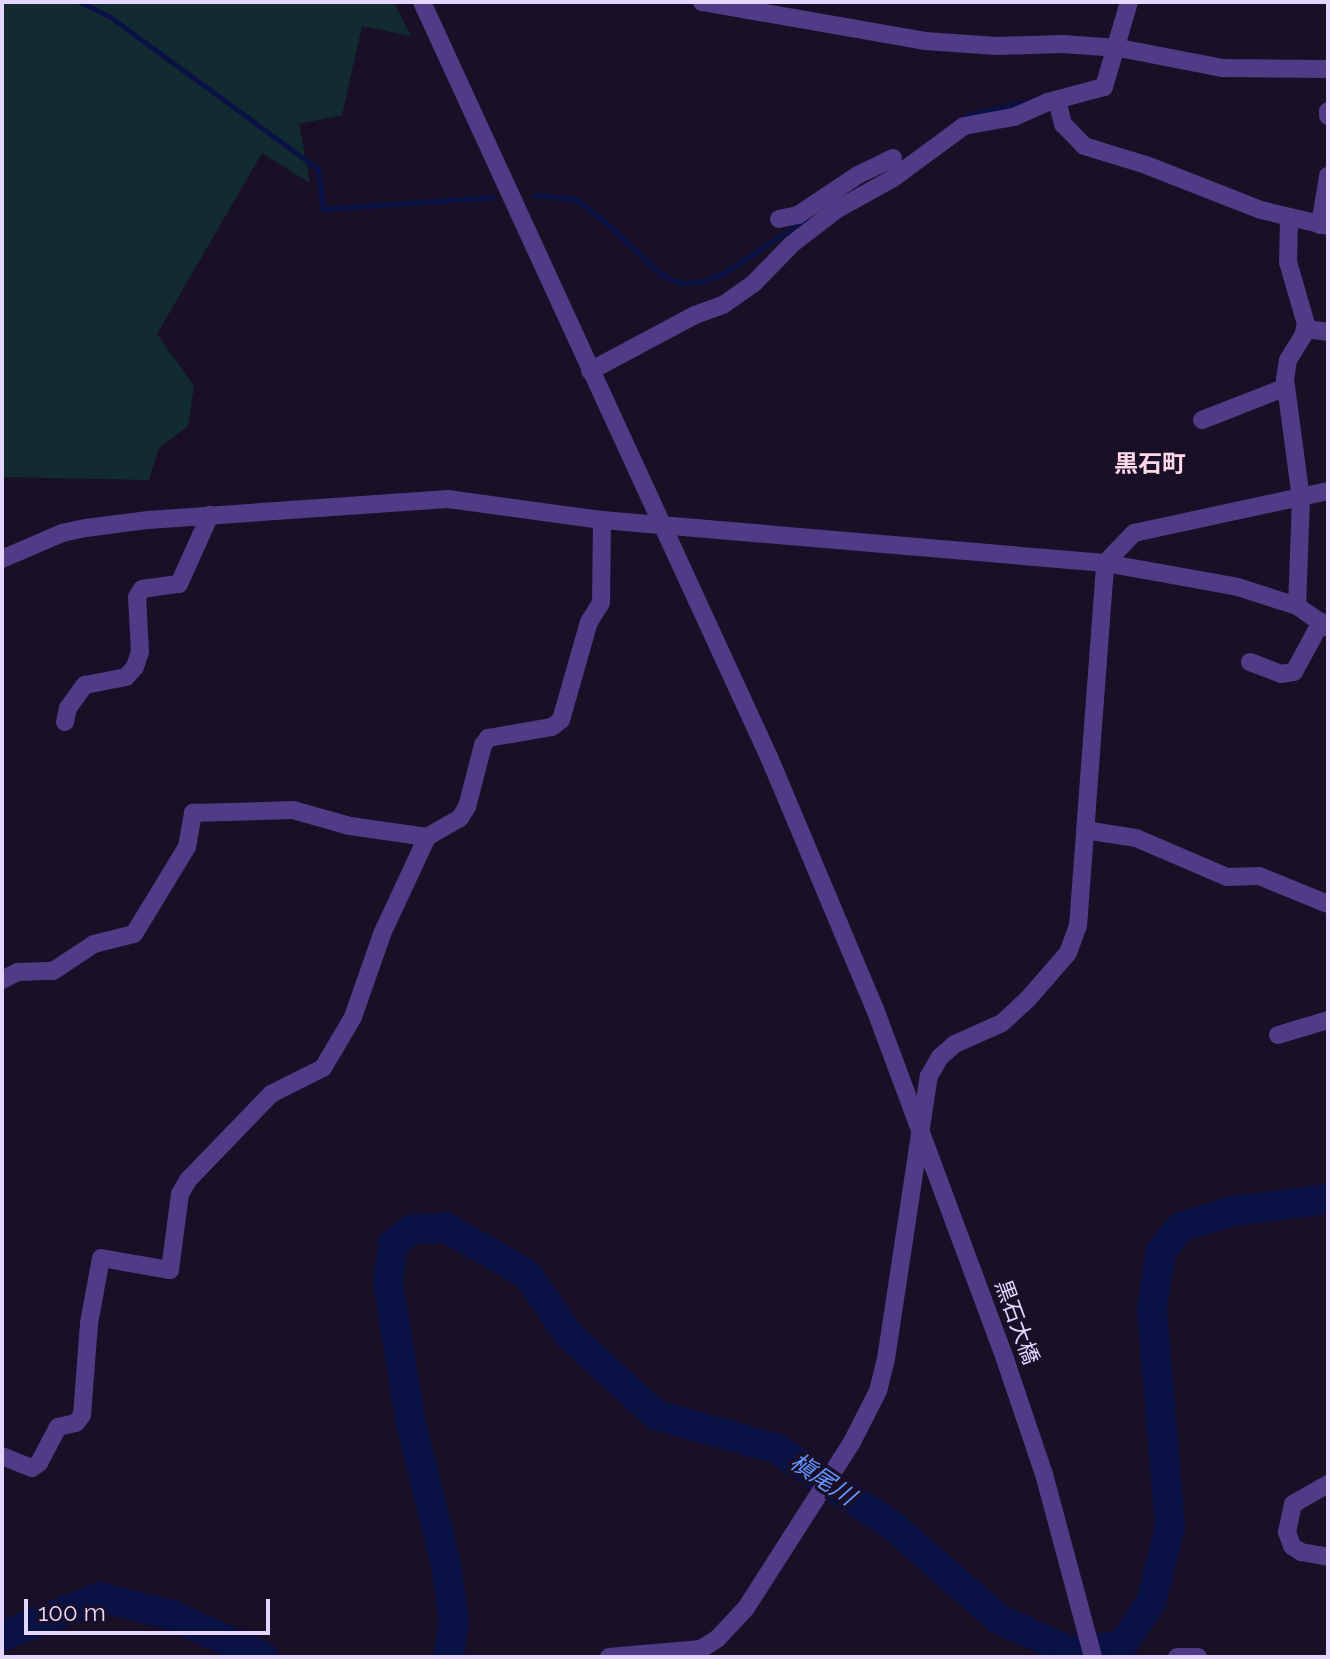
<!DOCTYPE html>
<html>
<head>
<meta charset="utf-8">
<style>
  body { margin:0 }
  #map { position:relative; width:1330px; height:1659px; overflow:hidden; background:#190f27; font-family:Raleway,"Noto Sans JP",sans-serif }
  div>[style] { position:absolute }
  .green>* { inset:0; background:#122b31 }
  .stream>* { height:5px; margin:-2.5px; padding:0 2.5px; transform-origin:2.5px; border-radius:2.5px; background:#0a1245 }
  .river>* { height:30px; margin:-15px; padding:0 15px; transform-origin:15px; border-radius:15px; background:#0a1245 }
  .minor>* { height:18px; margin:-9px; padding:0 9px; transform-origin:9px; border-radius:9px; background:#4f3b86 }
  .minor-bridge>* { height:18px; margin:-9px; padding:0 9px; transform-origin:9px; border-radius:9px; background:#4f3b86 }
  span { translate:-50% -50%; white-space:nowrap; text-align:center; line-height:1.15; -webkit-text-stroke:7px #190f27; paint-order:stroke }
  .street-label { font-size:22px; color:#e4d6ff }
  .neighbourhood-label { font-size:24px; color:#ffd8e8; font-weight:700 }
  .water-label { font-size:24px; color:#6494ff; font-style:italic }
  .frame { position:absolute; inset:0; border:4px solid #e4d6ff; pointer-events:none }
  .scale { position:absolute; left:24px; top:1599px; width:246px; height:36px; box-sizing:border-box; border:4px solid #e4d6ff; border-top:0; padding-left:10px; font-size:24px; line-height:28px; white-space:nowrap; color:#e4d6ff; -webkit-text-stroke:6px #190f27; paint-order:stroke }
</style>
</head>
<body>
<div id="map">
  <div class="green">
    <i style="clip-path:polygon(2px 2px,394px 2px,411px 36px,362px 26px,342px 115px,299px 124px,310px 183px,262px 153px,157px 334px,194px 386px,188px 426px,159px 448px,149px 480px,2px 477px)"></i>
  </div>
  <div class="stream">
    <i style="left:80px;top:2px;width:32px;rotate:26deg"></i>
    <i style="left:109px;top:16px;width:259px;rotate:36.2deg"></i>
    <i style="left:318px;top:169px;width:40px;rotate:82.9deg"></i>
    <i style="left:323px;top:209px;width:171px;rotate:-4deg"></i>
    <i style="left:963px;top:119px;width:9px;rotate:-36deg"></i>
    <i style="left:970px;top:114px;width:66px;rotate:-12.3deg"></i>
    <i style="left:535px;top:195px;width:40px;rotate:5.7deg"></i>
    <i style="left:575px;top:199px;width:36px;rotate:37deg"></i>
    <i style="left:604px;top:221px;width:79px;rotate:43deg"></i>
    <i style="left:662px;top:275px;width:22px;rotate:22deg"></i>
    <i style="left:682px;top:283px;width:19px;rotate:-3deg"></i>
    <i style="left:701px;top:282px;width:27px;rotate:-22deg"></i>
    <i style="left:726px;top:272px;width:92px;rotate:-33.5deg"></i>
  </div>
  <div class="river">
    <i style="left:2px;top:1636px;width:105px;rotate:-21.7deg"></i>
    <i style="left:100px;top:1597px;width:73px;rotate:14.2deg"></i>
    <i style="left:171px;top:1615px;width:101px;rotate:24.5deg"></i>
    <i style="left:448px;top:1657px;width:34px;rotate:-80deg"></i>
    <i style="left:454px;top:1624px;width:55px;rotate:-97.3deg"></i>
    <i style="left:447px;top:1569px;width:154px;rotate:-103.9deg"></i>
    <i style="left:410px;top:1419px;width:140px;rotate:-99.1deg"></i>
    <i style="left:388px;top:1281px;width:37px;rotate:-82deg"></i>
    <i style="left:393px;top:1244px;width:25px;rotate:-37deg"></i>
    <i style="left:413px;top:1229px;width:33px;rotate:-2deg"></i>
    <i style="left:446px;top:1228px;width:93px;rotate:29.6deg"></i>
    <i style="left:527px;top:1274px;width:74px;rotate:55.5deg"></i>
    <i style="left:569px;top:1335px;width:118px;rotate:42.6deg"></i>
    <i style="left:656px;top:1415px;width:126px;rotate:15.7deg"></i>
    <i style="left:777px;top:1449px;width:139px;rotate:33.6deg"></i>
    <i style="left:893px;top:1526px;width:141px;rotate:41.3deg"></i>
    <i style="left:999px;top:1619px;width:77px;rotate:24.6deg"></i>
    <i style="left:1069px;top:1651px;width:53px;rotate:-5.4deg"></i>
    <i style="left:1122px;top:1646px;width:53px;rotate:-56.6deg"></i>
    <i style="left:1151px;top:1602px;width:76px;rotate:-75.6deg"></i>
    <i style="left:1170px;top:1528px;width:222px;rotate:-94.7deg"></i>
    <i style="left:1152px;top:1307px;width:58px;rotate:-81deg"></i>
    <i style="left:1161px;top:1250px;width:30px;rotate:-49deg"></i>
    <i style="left:1181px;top:1227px;width:54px;rotate:-17.1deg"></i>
    <i style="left:1233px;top:1211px;width:96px;rotate:-7.2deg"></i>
  </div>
  <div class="minor">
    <i style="left:422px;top:2px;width:831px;rotate:65.32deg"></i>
    <i style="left:769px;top:757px;width:273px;rotate:67.2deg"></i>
    <i style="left:702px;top:2px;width:226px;rotate:9.9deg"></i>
    <i style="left:925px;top:41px;width:72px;rotate:4deg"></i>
    <i style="left:997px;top:46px;width:65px;rotate:-1.8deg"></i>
    <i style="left:1062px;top:44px;width:57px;rotate:4deg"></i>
    <i style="left:1119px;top:48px;width:106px;rotate:10.9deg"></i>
    <i style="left:1223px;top:68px;width:105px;rotate:0.5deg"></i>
    <i style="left:1057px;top:100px;width:25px;rotate:76deg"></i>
    <i style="left:1063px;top:124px;width:30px;rotate:46deg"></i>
    <i style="left:1084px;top:146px;width:65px;rotate:17deg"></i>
    <i style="left:1146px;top:165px;width:123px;rotate:21.4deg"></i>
    <i style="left:1261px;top:210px;width:69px;rotate:13.4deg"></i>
    <i style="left:1328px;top:111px;width:5px;rotate:90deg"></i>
    <i style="left:779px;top:219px;width:19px;rotate:-12deg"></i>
    <i style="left:798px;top:215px;width:72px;rotate:-33.7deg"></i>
    <i style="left:858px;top:175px;width:39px;rotate:-26deg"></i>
    <i style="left:1289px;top:219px;width:43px;rotate:91.3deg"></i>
    <i style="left:1288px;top:262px;width:65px;rotate:73.8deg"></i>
    <i style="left:1306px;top:324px;width:12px;rotate:104deg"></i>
    <i style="left:1303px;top:336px;width:28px;rotate:122deg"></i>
    <i style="left:1288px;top:360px;width:19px;rotate:99deg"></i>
    <i style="left:1285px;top:379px;width:121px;rotate:82.4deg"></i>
    <i style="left:1301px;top:499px;width:107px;rotate:92.1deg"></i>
    <i style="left:1320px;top:225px;width:50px;rotate:-80.7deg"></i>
    <i style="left:1305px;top:329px;width:23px;rotate:7deg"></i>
    <i style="left:590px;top:371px;width:119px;rotate:-28.1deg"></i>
    <i style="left:695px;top:315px;width:30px;rotate:-20deg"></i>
    <i style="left:723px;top:305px;width:38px;rotate:-35deg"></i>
    <i style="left:754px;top:283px;width:54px;rotate:-45.7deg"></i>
    <i style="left:792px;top:244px;width:56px;rotate:-37.7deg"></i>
    <i style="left:836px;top:210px;width:64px;rotate:-29deg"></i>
    <i style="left:892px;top:179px;width:89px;rotate:-36.4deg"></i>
    <i style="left:964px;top:126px;width:51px;rotate:-10.2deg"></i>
    <i style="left:1014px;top:117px;width:37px;rotate:-24deg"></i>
    <i style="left:1048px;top:102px;width:58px;rotate:-15deg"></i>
    <i style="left:1104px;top:87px;width:89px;rotate:-73.6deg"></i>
    <i style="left:1202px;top:420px;width:90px;rotate:-21.4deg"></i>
    <i style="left:2px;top:559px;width:65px;rotate:-23.4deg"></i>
    <i style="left:62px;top:533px;width:25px;rotate:-12deg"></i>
    <i style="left:86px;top:528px;width:63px;rotate:-7.4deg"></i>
    <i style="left:148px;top:520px;width:301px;rotate:-4deg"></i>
    <i style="left:448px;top:499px;width:155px;rotate:7.8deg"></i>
    <i style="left:602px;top:520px;width:505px;rotate:4.89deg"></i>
    <i style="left:1105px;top:563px;width:135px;rotate:10.2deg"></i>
    <i style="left:1238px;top:587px;width:62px;rotate:17.9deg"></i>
    <i style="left:1297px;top:606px;width:38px;rotate:35deg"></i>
    <i style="left:1250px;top:662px;width:33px;rotate:21deg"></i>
    <i style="left:1281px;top:674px;width:13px;rotate:-9deg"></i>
    <i style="left:1294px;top:672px;width:57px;rotate:-61.6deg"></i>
    <i style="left:65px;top:722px;width:14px;rotate:-78deg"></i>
    <i style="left:68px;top:708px;width:29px;rotate:-54deg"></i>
    <i style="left:85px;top:685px;width:42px;rotate:-11deg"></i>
    <i style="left:126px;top:677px;width:13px;rotate:-48deg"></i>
    <i style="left:135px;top:667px;width:16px;rotate:-72deg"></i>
    <i style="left:140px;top:652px;width:55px;rotate:-93.1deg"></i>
    <i style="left:137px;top:597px;width:9px;rotate:-58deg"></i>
    <i style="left:142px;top:589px;width:37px;rotate:-8deg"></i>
    <i style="left:179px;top:584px;width:76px;rotate:-65.8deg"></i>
    <i style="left:1085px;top:830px;width:52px;rotate:8.9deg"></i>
    <i style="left:1136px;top:838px;width:99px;rotate:23.2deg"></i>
    <i style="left:1227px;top:877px;width:32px;rotate:-2deg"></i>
    <i style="left:1259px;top:876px;width:74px;rotate:22.1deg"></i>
    <i style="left:2px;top:980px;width:18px;rotate:-27deg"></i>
    <i style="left:18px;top:972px;width:35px;rotate:-2deg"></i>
    <i style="left:53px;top:971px;width:49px;rotate:-33.4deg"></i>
    <i style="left:94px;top:944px;width:41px;rotate:-14deg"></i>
    <i style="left:134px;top:934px;width:102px;rotate:-58.7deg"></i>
    <i style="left:187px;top:847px;width:35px;rotate:-80deg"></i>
    <i style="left:193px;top:813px;width:100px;rotate:-1.7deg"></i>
    <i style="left:293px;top:810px;width:59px;rotate:15.7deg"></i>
    <i style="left:350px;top:826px;width:78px;rotate:8.1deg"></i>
    <i style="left:1278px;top:1035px;width:52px;rotate:-16.7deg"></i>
    <i style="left:2px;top:1456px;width:32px;rotate:22deg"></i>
    <i style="left:32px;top:1468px;width:9px;rotate:-36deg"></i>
    <i style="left:39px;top:1463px;width:41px;rotate:-62.2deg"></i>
    <i style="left:58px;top:1427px;width:18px;rotate:-13deg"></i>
    <i style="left:76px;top:1423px;width:10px;rotate:-53deg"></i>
    <i style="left:82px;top:1415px;width:92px;rotate:-85.6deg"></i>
    <i style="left:89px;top:1323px;width:66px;rotate:-79.5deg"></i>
    <i style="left:101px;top:1258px;width:70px;rotate:9.9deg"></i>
    <i style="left:170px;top:1270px;width:77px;rotate:-82.5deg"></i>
    <i style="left:180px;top:1194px;width:16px;rotate:-60deg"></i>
    <i style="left:188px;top:1180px;width:120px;rotate:-46deg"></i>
    <i style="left:271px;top:1094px;width:58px;rotate:-26.6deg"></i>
    <i style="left:323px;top:1068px;width:59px;rotate:-59.5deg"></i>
    <i style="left:353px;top:1017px;width:88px;rotate:-70.7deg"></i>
    <i style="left:382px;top:934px;width:107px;rotate:-65.1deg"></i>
    <i style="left:427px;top:837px;width:38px;rotate:-30deg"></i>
    <i style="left:460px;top:818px;width:13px;rotate:-58deg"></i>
    <i style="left:467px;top:807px;width:64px;rotate:-75.5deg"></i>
    <i style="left:483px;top:745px;width:9px;rotate:-54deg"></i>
    <i style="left:488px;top:738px;width:65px;rotate:-9.8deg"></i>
    <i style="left:552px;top:727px;width:11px;rotate:-38deg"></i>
    <i style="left:561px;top:720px;width:102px;rotate:-74.1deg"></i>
    <i style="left:589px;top:622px;width:22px;rotate:-58deg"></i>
    <i style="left:601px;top:603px;width:83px;rotate:-89.3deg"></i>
    <i style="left:1328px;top:1484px;width:40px;rotate:150.3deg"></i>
    <i style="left:1293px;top:1504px;width:29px;rotate:102deg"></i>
    <i style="left:1287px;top:1532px;width:15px;rotate:70deg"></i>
    <i style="left:1292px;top:1546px;width:11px;rotate:34deg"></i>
    <i style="left:1301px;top:1552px;width:27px;rotate:10deg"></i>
    <i style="left:609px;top:1657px;width:92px;rotate:-5deg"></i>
    <i style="left:701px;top:1649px;width:19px;rotate:-32deg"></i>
    <i style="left:717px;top:1639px;width:42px;rotate:-46.9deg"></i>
    <i style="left:746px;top:1608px;width:195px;rotate:-57.4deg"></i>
    <i style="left:851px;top:1444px;width:59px;rotate:-63deg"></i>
    <i style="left:878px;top:1391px;width:33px;rotate:-76deg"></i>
    <i style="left:886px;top:1359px;width:286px;rotate:-81.4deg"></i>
    <i style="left:929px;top:1076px;width:22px;rotate:-60deg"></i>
    <i style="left:940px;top:1057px;width:20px;rotate:-41deg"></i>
    <i style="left:955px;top:1044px;width:51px;rotate:-24.1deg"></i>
    <i style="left:1002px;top:1023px;width:34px;rotate:-43deg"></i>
    <i style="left:1027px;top:1000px;width:62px;rotate:-48.9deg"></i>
    <i style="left:1068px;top:953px;width:29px;rotate:-70deg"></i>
    <i style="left:1078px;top:926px;width:364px;rotate:-85.7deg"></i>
    <i style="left:1105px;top:563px;width:42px;rotate:-46deg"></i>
    <i style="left:1134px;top:533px;width:198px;rotate:-12.2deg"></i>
    <i style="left:1177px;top:1657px;width:21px"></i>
  </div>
  <div class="minor-bridge">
    <i style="left:875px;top:1009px;width:373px;rotate:69.6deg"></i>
    <i style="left:1005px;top:1359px;width:121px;rotate:71.3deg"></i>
    <i style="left:1044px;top:1474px;width:189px;rotate:75deg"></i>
  </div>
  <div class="street-label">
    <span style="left:1017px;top:1322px;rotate:70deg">黒石大橋</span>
  </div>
  <div class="neighbourhood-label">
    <span style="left:1150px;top:464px">黒石町</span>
  </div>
  <div class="water-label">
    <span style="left:823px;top:1479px;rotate:34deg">槇尾川</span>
  </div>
  <div class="frame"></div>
  <div class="scale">100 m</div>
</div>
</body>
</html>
